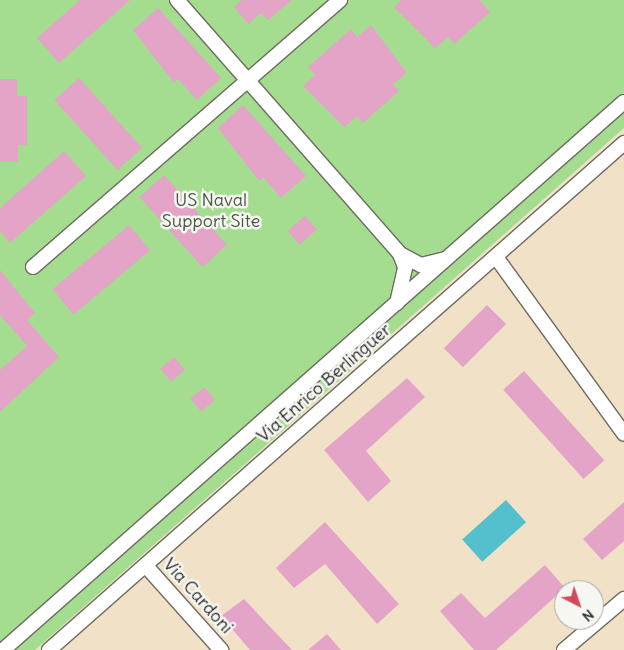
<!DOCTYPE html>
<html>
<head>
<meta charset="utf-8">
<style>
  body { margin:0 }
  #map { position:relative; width:624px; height:650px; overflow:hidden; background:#f1e2c7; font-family:Delius,sans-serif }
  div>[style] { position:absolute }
  .green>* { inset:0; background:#a4dd8f }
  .water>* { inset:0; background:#54c0ce; transform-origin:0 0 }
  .building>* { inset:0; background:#e3a4c7; transform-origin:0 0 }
  .roads { filter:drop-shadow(1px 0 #706b62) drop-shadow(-1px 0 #706b62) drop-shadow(0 1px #706b62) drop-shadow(0 -1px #706b62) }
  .minor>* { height:14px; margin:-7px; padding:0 7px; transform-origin:7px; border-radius:7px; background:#fff }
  span { translate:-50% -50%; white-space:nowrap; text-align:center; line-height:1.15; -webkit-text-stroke:5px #f6f6f2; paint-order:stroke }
  .park-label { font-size:18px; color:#495844 }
  .street-label { font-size:18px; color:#2b2b2b }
  .north { position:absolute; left:554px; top:580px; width:50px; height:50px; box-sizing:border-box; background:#f6f6f2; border:1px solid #a5a5a2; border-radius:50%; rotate:139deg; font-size:14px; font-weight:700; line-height:20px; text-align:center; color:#2b2b2b }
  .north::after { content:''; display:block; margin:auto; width:18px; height:22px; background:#d1495b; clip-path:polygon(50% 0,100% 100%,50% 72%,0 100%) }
</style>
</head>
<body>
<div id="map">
  <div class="green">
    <i style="clip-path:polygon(0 0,624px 0,624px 128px,35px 650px,0 650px)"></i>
  </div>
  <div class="water">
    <i style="left:506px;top:500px;width:30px;height:59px;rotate:48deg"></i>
  </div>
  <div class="building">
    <i style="clip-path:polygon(80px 0,130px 0,59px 63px,37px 38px)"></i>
    <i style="clip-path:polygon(242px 0,292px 0,268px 20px,261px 13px,248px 24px,234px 7px)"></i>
    <i style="clip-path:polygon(401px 0,480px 0,490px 12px,454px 44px,448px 37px,435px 48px,394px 7px)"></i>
    <i style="clip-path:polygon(158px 8px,221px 78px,197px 100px,178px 79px,174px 83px,133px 30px)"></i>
    <i style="clip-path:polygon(371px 25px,407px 73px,393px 84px,399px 91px,363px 123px,357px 116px,344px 127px,303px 86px,315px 75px,308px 67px,351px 29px,357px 37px)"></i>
    <i style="left:79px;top:78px;width:94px;height:33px;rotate:48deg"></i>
    <i style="clip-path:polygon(0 79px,17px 79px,17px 96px,27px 96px,27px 145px,18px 145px,18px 162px,0 162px)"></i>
    <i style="clip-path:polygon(243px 105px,306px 176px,281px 198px,263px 177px,259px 181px,218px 128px)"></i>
    <i style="clip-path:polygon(64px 151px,86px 176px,10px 243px,0 231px,0 208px)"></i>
    <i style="left:164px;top:175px;width:94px;height:33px;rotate:48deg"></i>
    <i style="left:305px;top:216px;width:18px;height:23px;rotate:49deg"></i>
    <i style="left:129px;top:225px;width:33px;height:100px;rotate:50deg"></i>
    <i style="clip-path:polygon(0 270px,35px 313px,27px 320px,59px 357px,0 412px,0 370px,27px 346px,0 315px)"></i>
    <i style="left:487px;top:305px;width:27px;height:61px;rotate:45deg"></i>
    <i style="left:174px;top:357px;width:17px;height:18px;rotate:50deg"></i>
    <i style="left:524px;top:371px;width:120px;height:28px;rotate:48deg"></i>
    <i style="clip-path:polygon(407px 378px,425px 397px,366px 451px,391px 481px,368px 502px,324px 450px)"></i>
    <i style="left:204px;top:387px;width:17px;height:18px;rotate:50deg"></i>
    <i style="clip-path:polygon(624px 502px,624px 541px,602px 560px,583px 539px)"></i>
    <i style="clip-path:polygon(325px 522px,399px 604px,377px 624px,325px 564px,294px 588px,276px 568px)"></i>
    <i style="clip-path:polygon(545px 565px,565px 588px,496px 650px,474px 650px,440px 611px,461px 593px,485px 618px)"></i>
    <i style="clip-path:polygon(244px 599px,292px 650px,250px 650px,221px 616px)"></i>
    <i style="clip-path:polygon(327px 634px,341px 650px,308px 650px)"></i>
  </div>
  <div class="roads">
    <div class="minor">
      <i style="left:177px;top:0;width:338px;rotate:48.7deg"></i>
      <i style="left:400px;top:254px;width:24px;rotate:28deg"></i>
      <i style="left:421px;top:265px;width:25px;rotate:-14deg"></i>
      <i style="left:496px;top:257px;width:218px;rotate:54.1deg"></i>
      <i style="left:33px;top:267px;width:407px;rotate:-41deg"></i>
      <i style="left:397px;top:303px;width:37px;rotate:-77deg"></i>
      <i style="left:405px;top:267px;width:14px;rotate:-111deg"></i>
      <i style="left:146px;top:566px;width:113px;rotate:48.2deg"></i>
      <i style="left:3px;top:650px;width:828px;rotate:-41.43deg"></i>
      <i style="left:49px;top:650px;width:767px;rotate:-41.4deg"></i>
      <i style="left:564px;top:650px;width:79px;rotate:-40.4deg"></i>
    </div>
  </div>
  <div class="park-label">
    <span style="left:211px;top:211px">US Naval<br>Support Site</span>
  </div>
  <div class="street-label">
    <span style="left:324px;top:383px;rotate:-41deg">Via Enrico Berlinguer</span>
    <span style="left:198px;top:596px;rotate:48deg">Via Cardoni</span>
  </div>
  <div class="north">N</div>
</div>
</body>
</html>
